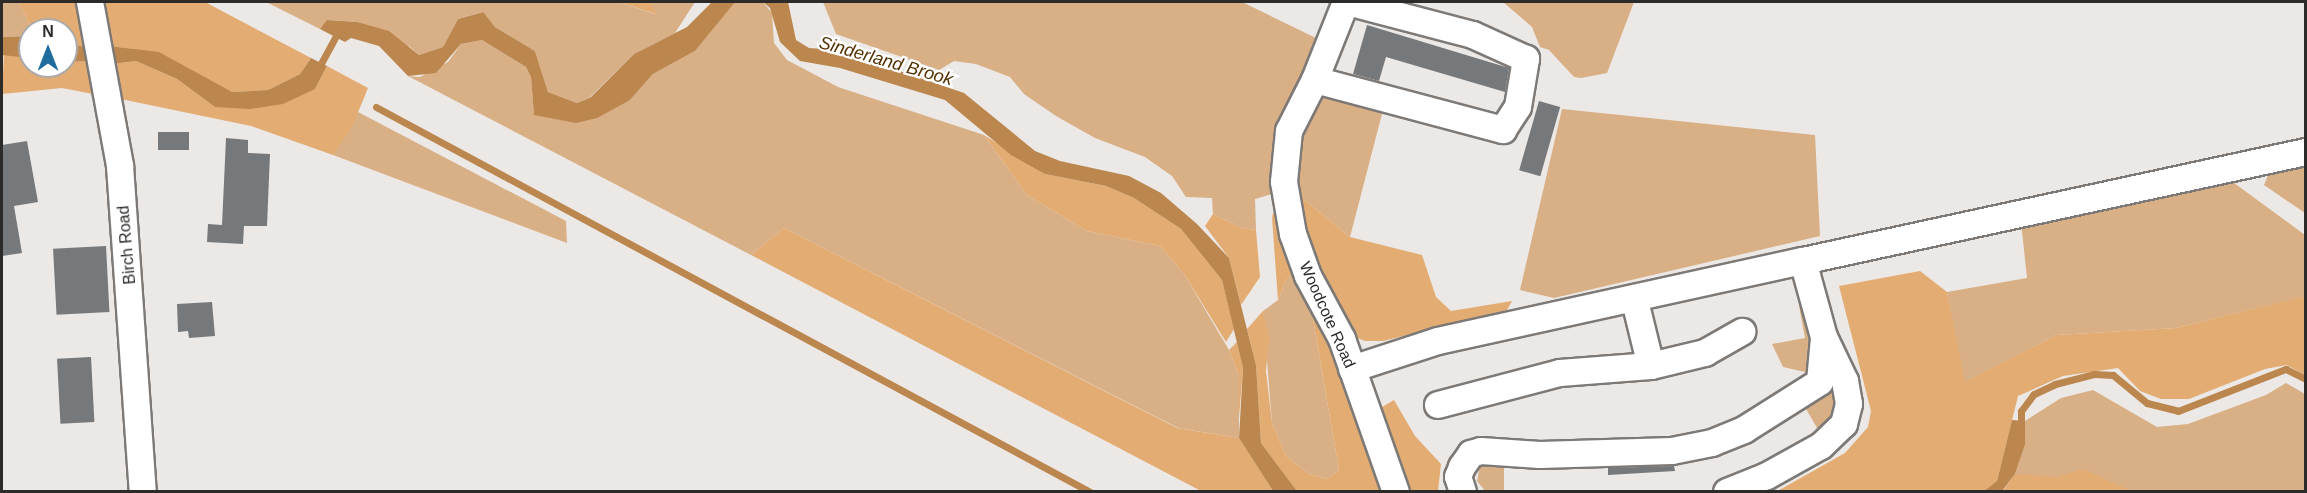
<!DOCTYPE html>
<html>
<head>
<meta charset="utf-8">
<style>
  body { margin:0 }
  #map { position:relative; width:2307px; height:493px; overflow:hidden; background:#ece8e5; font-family:Helvetica,sans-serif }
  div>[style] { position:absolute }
  .green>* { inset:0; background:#d9af85 }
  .forest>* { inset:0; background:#e3ac73 }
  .water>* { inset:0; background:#bb874e }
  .stream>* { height:7px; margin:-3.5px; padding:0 3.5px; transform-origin:3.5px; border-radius:3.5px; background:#bb874e }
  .building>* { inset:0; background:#75797c; transform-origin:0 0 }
  .roads { filter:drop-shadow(2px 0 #7d7976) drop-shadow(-2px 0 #7d7976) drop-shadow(0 2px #7d7976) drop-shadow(0 -2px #7d7976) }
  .minor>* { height:26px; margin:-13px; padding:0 13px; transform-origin:13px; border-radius:13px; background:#fff }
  span { translate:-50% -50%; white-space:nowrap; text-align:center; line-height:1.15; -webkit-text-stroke:4.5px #fff; paint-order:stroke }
  .street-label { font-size:16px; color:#2c2b29 }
  .water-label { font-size:18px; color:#533000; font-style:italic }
  .frame { position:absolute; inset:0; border:3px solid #2c2b29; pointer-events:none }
  .north { position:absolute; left:18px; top:18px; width:60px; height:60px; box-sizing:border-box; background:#fff; border:2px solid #abaaa9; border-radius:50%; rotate:0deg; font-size:16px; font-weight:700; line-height:24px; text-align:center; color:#2c2b29 }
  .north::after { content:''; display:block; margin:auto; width:21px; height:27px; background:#206c9f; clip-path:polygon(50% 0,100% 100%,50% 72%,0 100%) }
</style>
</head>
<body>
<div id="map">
  <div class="green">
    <i style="clip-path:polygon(2px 2px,19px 2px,32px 30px,30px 36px,2px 37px)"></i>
    <i style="clip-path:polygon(266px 2px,619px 2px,655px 14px,651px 2px,695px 2px,675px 33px,634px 54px,590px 97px,577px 103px,548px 92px,535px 51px,495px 27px,482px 12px,458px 19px,443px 47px,419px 55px,410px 47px,357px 22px,328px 20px,320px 29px)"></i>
    <i style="clip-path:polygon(763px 2px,772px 13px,774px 43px,787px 60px,838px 87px,984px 135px,1027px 195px,1087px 231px,1160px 246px,1184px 274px,1229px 350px,1239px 375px,1239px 438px,1178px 428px,784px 228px,751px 255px,408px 76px,420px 77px,448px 62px,461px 44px,482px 40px,526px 67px,531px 77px,534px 115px,630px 100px,653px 74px,695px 51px,733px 3px)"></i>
    <i style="clip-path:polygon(823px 2px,1242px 2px,1318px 39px,1279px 134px,1279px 192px,1255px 199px,1256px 230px,1242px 228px,1213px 214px,1212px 198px,1186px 197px,1172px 176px,1145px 157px,1095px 138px,1056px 116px,1024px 94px,1010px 77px,976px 64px,954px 61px,939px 70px,836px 34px)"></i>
    <i style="clip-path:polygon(1503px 2px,1634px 2px,1607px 73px,1581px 78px,1574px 77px,1549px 50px,1540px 47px,1532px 27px)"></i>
    <i style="clip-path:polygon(1322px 96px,1383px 110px,1350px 237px,1295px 192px,1293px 156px,1311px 104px)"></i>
    <i style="clip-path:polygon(1562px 109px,1815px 135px,1820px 236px,1554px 298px,1520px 290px)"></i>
    <i style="clip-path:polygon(358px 112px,566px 221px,567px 243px,333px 155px)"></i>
    <i style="clip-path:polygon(2305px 166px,2305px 213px,2264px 185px,2269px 173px)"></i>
    <i style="clip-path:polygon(2230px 180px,2305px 235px,2306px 296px,2176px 328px,2056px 335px,1964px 383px,1947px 292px,2027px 278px,2021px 222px)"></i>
    <i style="clip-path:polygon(1297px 268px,1313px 319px,1339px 470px,1327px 479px,1309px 474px,1286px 456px,1272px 423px,1263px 311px,1278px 300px,1286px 280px)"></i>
    <i style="clip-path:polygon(1799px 306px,1805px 313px,1814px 374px,1783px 367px,1772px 344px,1805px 338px)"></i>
    <i style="clip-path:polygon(2286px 383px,2305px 394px,2305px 491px,2002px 492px,2015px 474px,2025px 445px,2025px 421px,2061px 398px,2093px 390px,2157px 427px,2188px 424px,2266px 395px)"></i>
    <i style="clip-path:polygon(1834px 384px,1840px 409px,1820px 433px,1802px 402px)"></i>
    <i style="clip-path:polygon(1504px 458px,1504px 491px,1485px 491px,1477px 481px,1480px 465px)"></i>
  </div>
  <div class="forest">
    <i style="clip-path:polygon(19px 2px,81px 2px,86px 47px,66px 43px,66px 30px,32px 30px)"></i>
    <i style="clip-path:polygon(98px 2px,205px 2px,311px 58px,300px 74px,268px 90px,232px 92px,133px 49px,101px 45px)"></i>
    <i style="clip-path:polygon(619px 2px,651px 2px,656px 14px)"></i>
    <i style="clip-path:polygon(4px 54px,30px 58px,30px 66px,66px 66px,66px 62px,88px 61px,93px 94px,62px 88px,2px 94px)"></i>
    <i style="clip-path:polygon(136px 61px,177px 79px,215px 107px,315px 89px,327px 66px,368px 88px,352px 127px,333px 155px,251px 126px,111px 97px,104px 65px)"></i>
    <i style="clip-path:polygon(984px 135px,1045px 174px,1106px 186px,1134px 198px,1181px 229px,1222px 280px,1234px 329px,1226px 342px,1184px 274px,1160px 246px,1087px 231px,1027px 195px)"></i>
    <i style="clip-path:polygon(1295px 192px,1350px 237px,1422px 255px,1436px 297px,1451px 311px,1512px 301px,1507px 310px,1383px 341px,1365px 341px,1352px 336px,1306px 255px)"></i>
    <i style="clip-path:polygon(1283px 210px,1303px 282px,1355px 407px,1381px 491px,1297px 491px,1261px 443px,1256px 365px,1247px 329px,1263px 311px,1269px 337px,1266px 371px,1272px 423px,1286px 456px,1309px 474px,1327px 479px,1339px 470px,1313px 319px,1297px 269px,1286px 280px,1278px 300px,1272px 218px,1273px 213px)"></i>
    <i style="clip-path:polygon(1213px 214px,1242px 228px,1256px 230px,1260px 277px,1241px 305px,1229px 258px,1205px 226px)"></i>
    <i style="clip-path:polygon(784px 228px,1177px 428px,1239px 438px,1273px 491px,1201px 491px,751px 255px)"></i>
    <i style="clip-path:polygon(1920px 271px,1947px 292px,1965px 382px,2056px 335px,2176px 328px,2305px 296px,2305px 375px,2287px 365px,2265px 369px,2189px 399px,2161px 399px,2140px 391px,2118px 368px,2063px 376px,2018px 396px,1997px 481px,1984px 491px,1776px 492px,1845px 453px,1868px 427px,1871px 411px,1839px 286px)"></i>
    <i style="clip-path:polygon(1237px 342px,1243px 368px,1239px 418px,1239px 375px,1229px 350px)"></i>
    <i style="clip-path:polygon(1394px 400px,1415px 436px,1441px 464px,1438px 491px,1407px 491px,1390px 445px,1382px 407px)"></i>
    <i style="clip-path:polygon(2083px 469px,2131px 491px,2002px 492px,2015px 474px,2057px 477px)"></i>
  </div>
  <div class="water">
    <i style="clip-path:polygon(712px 2px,735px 2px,695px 51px,653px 74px,630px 100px,597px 118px,576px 123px,534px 115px,531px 77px,526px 67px,482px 40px,461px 44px,436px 73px,408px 76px,379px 46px,351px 38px,345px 42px,320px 29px,327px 20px,357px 22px,389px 31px,419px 55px,443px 47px,458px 19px,483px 12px,495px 27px,535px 51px,548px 92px,577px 103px,591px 97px,634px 54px,687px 27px)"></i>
    <i style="clip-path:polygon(763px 2px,788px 2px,796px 40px,809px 48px,838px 50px,964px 93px,1035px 151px,1060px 161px,1129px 176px,1161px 193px,1197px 224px,1229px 258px,1256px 365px,1261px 443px,1297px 491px,1273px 491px,1239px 438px,1243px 368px,1222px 280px,1181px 229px,1134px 198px,1106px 186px,1045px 174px,1011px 155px,945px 100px,840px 68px,800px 61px,780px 42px,770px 8px)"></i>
    <i style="clip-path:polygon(30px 36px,30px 58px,2px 55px,2px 37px)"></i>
    <i style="clip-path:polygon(66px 43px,86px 47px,88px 61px,66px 62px)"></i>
    <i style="clip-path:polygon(101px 45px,159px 52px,232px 92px,268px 90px,300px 74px,311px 58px,327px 66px,315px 89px,283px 104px,250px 109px,215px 107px,177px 79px,136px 61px,104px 65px)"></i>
    <i style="clip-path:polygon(2012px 420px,2025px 421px,2025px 445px,2015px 474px,2002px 491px,1984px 491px,1997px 481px)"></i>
  </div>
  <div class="stream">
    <i style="left:318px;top:69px;width:42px;rotate:-61.6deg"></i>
    <i style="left:376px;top:107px;width:811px;rotate:28.33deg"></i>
    <i style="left:2021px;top:429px;width:18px;rotate:-90deg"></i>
    <i style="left:2021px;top:411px;width:21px;rotate:-53deg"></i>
    <i style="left:2034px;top:394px;width:23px;rotate:-25deg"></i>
    <i style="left:2055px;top:384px;width:40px;rotate:-14.4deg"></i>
    <i style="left:2094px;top:374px;width:19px;rotate:3deg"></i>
    <i style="left:2113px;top:375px;width:44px;rotate:39.5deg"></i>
    <i style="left:2147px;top:403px;width:32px;rotate:14deg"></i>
    <i style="left:2178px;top:411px;width:116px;rotate:-21.3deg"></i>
    <i style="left:2286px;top:369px;width:22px;rotate:27deg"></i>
  </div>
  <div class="building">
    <i style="clip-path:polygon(1367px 25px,1509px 68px,1505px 92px,1386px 57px,1379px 81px,1353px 74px)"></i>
    <i style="left:1539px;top:101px;width:22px;height:72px;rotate:16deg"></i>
    <i style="left:158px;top:132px;width:31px;height:18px"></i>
    <i style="clip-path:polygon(226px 138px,248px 140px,248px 153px,270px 154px,267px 226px,244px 226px,243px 244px,207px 242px,208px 224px,222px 225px)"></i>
    <i style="clip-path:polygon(27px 141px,38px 202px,14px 206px,22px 253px,2px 256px,2px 145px)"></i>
    <i style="left:106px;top:246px;width:66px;height:53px;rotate:87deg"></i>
    <i style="clip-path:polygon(212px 302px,215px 336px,189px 338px,188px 331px,178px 332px,177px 304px)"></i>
    <i style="left:91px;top:357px;width:65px;height:34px;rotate:87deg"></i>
    <i style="clip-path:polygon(1674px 466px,1675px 471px,1608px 475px,1608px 468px)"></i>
  </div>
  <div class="roads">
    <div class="minor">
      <i style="left:90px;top:2px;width:167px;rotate:79.6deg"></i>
      <i style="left:120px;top:166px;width:327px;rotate:86deg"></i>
      <i style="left:1346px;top:2px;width:84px;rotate:111.7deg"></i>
      <i style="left:1315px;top:80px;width:57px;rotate:117deg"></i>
      <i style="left:1289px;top:131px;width:51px;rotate:95.6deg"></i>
      <i style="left:1284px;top:182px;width:53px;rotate:80.2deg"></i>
      <i style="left:1293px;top:234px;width:45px;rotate:70.3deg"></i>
      <i style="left:1308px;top:276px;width:72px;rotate:61.6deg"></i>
      <i style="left:1342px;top:339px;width:162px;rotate:70.6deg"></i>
      <i style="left:1315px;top:80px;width:195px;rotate:14.9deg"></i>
      <i style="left:1503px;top:130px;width:27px;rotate:-57deg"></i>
      <i style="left:1518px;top:107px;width:49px;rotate:-80.5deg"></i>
      <i style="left:1526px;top:59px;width:58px;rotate:-155.6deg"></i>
      <i style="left:1473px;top:35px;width:130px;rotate:-165.3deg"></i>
      <i style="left:1803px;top:261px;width:515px;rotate:-12.23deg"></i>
      <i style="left:1635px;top:301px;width:67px;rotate:76.2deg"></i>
      <i style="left:1352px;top:369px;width:90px;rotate:-18deg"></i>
      <i style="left:1438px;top:341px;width:374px;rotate:-12.4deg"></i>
      <i style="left:1803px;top:261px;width:79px;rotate:74.6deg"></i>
      <i style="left:1824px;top:337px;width:49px;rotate:64.5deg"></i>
      <i style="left:1845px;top:381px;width:23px;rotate:80deg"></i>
      <i style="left:1849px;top:404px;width:21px;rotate:104deg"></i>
      <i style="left:1844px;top:424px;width:32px;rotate:136deg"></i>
      <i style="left:1821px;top:446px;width:62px;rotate:150.9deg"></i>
      <i style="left:1767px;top:476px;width:43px;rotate:158.2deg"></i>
      <i style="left:1438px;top:405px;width:126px;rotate:-14.7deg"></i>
      <i style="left:1560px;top:373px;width:91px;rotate:-4.4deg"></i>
      <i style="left:1651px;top:366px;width:56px;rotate:-13.5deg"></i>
      <i style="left:1705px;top:353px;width:43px;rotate:-29.6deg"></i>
      <i style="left:1463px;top:492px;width:16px;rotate:-108deg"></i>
      <i style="left:1458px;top:477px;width:11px;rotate:-68deg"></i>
      <i style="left:1462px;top:467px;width:16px;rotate:-55deg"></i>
      <i style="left:1471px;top:454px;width:10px;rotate:-17deg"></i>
      <i style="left:1481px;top:451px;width:59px;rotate:3.9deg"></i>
      <i style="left:1540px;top:455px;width:132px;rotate:-1.7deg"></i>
      <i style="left:1672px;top:451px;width:41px;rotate:-11.3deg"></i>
      <i style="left:1712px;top:443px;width:35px;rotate:-22deg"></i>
      <i style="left:1744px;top:430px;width:90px;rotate:-32.3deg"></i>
      <i style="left:1820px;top:382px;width:44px;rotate:-84.8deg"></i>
    </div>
  </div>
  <div class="street-label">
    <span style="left:127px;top:245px;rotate:-95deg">Birch Road</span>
    <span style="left:1327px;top:315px;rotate:66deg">Woodcote Road</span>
  </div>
  <div class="water-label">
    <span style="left:886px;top:61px;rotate:16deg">Sinderland Brook</span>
  </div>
  <div class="frame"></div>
  <div class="north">N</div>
</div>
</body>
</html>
